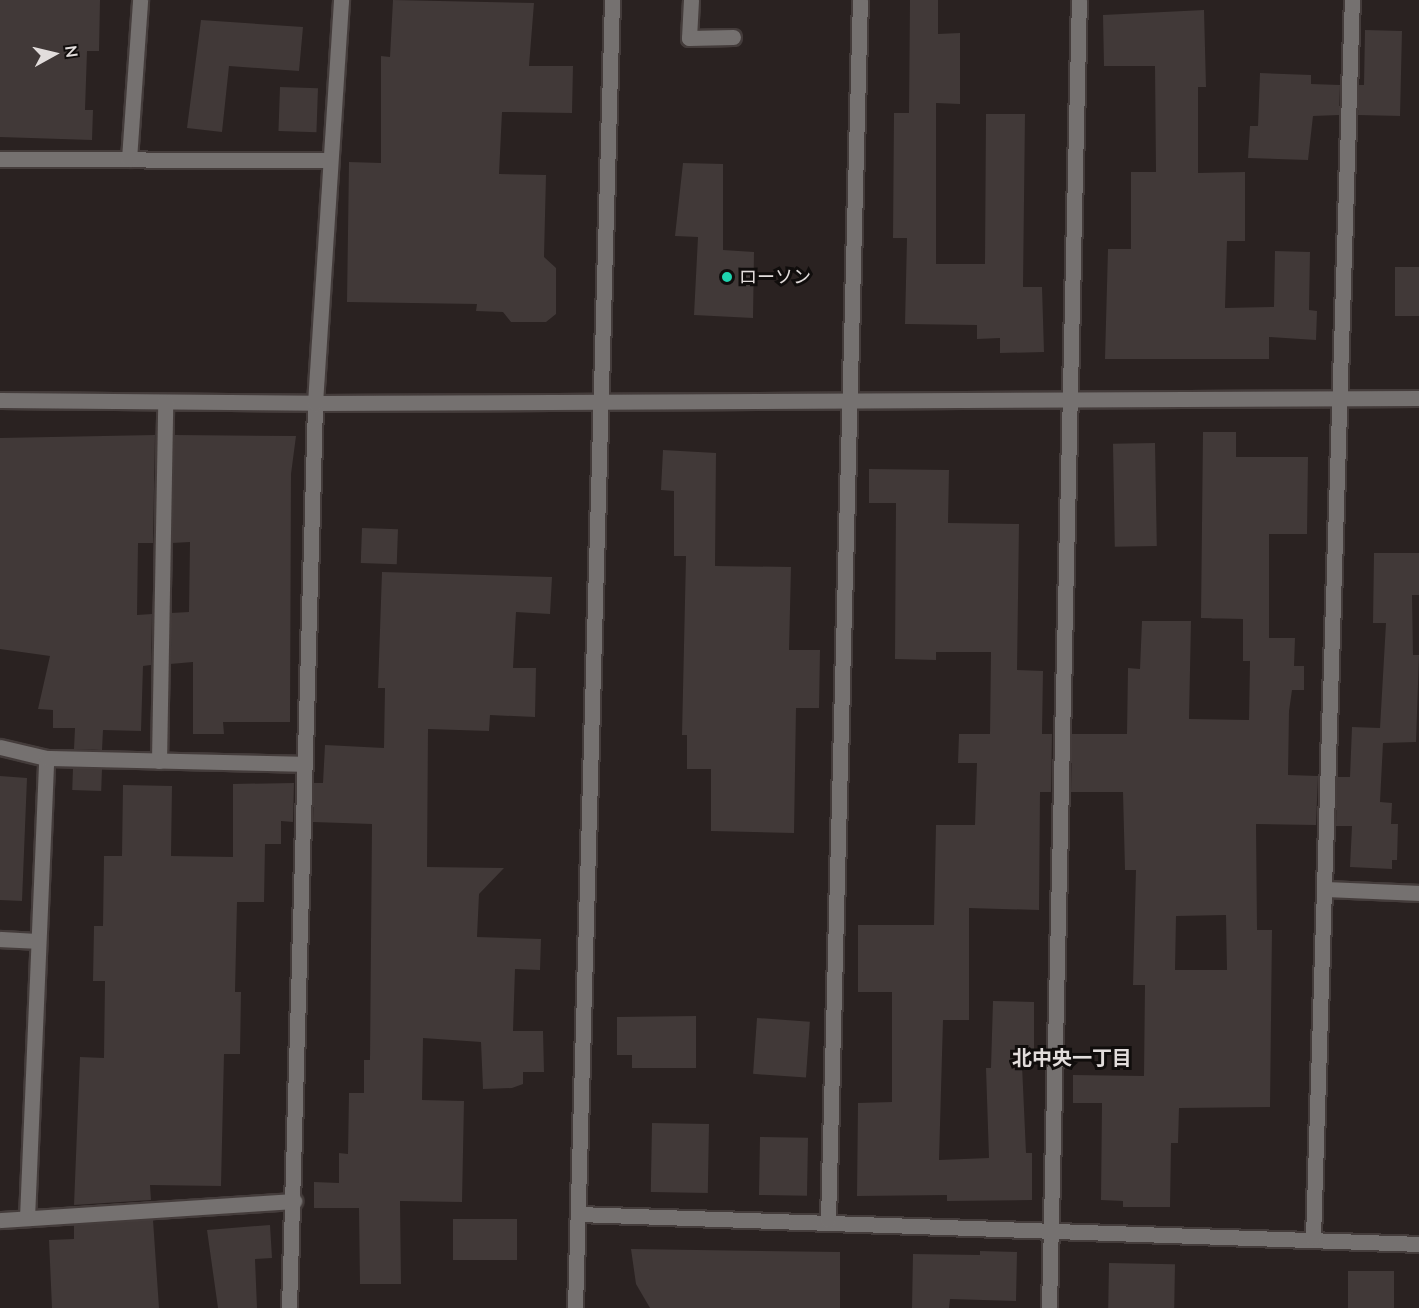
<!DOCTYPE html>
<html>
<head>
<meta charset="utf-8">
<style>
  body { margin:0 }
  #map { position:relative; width:1419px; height:1308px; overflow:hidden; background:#2a2221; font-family:Mulish,"Noto Sans JP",sans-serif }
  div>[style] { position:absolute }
  .building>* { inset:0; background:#413938; transform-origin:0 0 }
  .roads { filter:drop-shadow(2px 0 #443c3b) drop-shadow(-2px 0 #443c3b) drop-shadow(0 2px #443c3b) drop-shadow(0 -2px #443c3b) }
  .minor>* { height:15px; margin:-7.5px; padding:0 7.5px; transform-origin:7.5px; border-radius:7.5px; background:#757170 }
  .dots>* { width:16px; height:16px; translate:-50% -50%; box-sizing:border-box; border:3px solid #100d0c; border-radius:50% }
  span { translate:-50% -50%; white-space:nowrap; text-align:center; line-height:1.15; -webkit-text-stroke:6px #100d0c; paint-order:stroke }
  .poi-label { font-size:18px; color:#e2dddc }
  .left { translate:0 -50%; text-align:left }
  .neighbourhood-label { font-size:20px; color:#e2dddc; font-weight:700 }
  .north { position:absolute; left:24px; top:24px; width:60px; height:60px; -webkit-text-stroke:4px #100d0c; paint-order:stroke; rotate:82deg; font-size:16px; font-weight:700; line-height:24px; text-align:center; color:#e2dddc }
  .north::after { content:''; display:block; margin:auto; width:21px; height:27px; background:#e2dddc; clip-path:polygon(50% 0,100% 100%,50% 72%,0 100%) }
</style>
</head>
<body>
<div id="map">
  <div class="building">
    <i style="clip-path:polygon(0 0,100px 0,99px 51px,87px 51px,85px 110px,93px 110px,92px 140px,0 137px)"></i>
    <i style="clip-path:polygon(393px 0,534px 3px,529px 66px,573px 66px,572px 113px,502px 112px,499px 174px,546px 175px,544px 257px,556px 268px,556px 314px,546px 322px,511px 322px,503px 312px,476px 311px,477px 304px,347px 302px,349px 162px,381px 163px,381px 56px,390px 57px)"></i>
    <i style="clip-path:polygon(910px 0,938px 0,938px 34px,960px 33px,960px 104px,936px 103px,936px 264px,985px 264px,986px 114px,1025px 114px,1023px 287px,1042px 287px,1044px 352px,1000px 353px,1000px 338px,977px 339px,977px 325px,905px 324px,907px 238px,893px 238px,894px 113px,909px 113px)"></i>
    <i style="clip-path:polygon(1204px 10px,1206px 87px,1198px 87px,1198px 173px,1245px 172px,1245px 241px,1227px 241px,1225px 308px,1274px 307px,1275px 251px,1310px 252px,1309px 310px,1317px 311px,1316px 340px,1269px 337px,1269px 359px,1105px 359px,1108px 249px,1131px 249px,1131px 172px,1156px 172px,1155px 66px,1104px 66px,1103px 15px)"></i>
    <i style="clip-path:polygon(201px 20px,303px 27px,299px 71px,229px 66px,222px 132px,187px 128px)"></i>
    <i style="clip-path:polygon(1365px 30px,1402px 31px,1400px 116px,1358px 115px,1359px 85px,1364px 85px)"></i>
    <i style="clip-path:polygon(1260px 73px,1311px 75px,1311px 84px,1340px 85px,1339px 115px,1313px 116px,1308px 160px,1248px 158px,1250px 126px,1258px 126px)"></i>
    <i style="left:280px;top:87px;width:38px;height:44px;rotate:2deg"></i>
    <i style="clip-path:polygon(683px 163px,723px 164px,723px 250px,754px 252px,753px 318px,694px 315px,698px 237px,675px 236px)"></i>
    <i style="left:1395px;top:267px;width:24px;height:49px"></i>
    <i style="clip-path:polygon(evenodd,1203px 432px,1236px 432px,1236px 457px,1308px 457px,1307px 534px,1269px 534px,1269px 638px,1295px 638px,1294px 666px,1304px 666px,1304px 690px,1292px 690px,1289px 711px,1288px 775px,1318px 776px,1316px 825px,1256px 824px,1257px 930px,1272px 930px,1270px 1107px,1179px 1108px,1178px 1143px,1171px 1143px,1170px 1207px,1123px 1207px,1123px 1201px,1101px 1200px,1102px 1103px,1073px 1103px,1073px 1075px,1144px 1076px,1145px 985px,1133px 985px,1136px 870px,1125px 870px,1123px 792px,1071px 792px,1072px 734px,1127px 734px,1128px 668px,1140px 669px,1142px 621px,1191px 621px,1189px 719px,1249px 720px,1250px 661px,1243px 661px,1243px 619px,1201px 618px,1203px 432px,1226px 915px,1227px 970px,1175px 970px,1176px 916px,1226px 915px)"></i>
    <i style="clip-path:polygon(155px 435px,153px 543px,138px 543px,137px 615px,152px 614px,151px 665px,143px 666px,141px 731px,103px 730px,102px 750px,74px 749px,75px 728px,53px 728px,53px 710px,38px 709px,50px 656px,0 649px,0 438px)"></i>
    <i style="clip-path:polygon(174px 435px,296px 436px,291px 474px,290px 722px,223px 722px,224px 734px,193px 734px,193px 662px,170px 664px,171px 613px,189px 612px,190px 542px,172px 543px)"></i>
    <i style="left:1155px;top:443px;width:103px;height:42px;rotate:89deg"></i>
    <i style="clip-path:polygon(663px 450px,716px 453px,715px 566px,791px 567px,789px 650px,820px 650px,819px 708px,796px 708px,794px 833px,711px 831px,711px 769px,687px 769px,687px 735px,682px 735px,686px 556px,674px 556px,674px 491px,661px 490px)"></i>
    <i style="clip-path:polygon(869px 469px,949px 470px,948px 523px,1019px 524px,1017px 670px,1043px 671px,1042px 734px,1052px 734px,1051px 792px,1040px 792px,1039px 910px,969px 908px,969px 1020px,943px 1020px,939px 1160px,989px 1158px,986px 1068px,991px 1068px,993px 1001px,1034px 1002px,1034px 1066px,1022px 1065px,1026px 1153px,1032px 1153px,1032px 1200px,947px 1201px,947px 1195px,857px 1196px,858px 1103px,892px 1102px,892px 992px,858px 992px,858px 925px,934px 925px,936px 825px,975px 825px,977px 763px,958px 763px,959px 734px,990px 734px,991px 652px,936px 652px,936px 660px,895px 659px,896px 503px,869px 503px)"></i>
    <i style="left:362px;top:528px;width:36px;height:35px;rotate:2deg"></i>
    <i style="clip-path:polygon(1374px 553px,1419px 553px,1419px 595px,1412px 595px,1413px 655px,1419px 655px,1416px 742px,1383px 743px,1380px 802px,1392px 803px,1391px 824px,1398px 824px,1397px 860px,1392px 860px,1392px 869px,1350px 867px,1352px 826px,1336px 826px,1337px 777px,1350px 777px,1352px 727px,1380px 728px,1386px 623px,1373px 623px)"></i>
    <i style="clip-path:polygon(382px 572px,552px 577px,550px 614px,516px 612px,513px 668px,536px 668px,535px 717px,490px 715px,489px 731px,428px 729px,427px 867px,504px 868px,479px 894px,477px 937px,541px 939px,540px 970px,515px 969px,513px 1031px,543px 1031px,544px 1072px,523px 1072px,523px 1084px,512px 1088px,483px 1089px,481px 1042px,423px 1038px,422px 1100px,464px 1101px,462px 1202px,400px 1201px,401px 1284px,360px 1284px,359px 1208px,314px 1208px,314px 1182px,339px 1183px,339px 1153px,348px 1154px,349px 1093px,364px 1093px,364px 1060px,370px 1060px,372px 824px,313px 822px,314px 783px,323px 783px,325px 745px,384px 748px,385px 688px,378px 688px)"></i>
    <i style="left:73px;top:768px;width:29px;height:22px;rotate:2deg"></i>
    <i style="clip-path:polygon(0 776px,27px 778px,22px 901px,0 900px)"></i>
    <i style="clip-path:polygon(294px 783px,293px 822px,281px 821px,281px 844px,265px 844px,264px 902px,237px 902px,235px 992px,241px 992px,240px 1054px,224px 1054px,221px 1186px,150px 1185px,151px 1200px,74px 1205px,80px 1057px,104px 1058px,105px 981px,93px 981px,94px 926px,103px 926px,104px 856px,122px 856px,123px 785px,172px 786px,171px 856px,233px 857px,233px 784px)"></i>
    <i style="clip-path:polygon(696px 1016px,696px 1068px,632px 1068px,632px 1055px,617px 1055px,617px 1017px)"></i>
    <i style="left:757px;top:1018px;width:53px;height:56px;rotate:4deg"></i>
    <i style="left:652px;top:1123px;width:57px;height:69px;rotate:1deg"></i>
    <i style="left:760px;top:1137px;width:48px;height:58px;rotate:1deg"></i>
    <i style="left:517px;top:1219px;width:41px;height:64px;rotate:90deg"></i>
    <i style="clip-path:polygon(153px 1220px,159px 1308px,52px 1308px,49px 1240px,74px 1239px,74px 1225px)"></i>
    <i style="clip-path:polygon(270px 1225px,272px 1258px,255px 1259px,257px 1308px,218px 1308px,207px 1230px)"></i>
    <i style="clip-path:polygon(631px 1249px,840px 1252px,840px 1308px,650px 1308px,636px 1284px)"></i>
    <i style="clip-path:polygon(980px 1251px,1017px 1252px,1016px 1301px,950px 1299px,949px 1308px,912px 1308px,913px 1254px,980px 1255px)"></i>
    <i style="left:1109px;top:1263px;width:66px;height:45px;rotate:1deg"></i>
    <i style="left:1348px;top:1271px;width:46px;height:37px"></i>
  </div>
  <div class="roads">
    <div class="minor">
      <i style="left:691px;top:0;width:38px;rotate:93deg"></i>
      <i style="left:689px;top:38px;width:44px;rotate:-1.3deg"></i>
      <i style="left:0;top:159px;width:330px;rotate:0.2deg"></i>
      <i style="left:129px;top:159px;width:159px;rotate:-86deg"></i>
      <i style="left:0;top:400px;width:315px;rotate:0.5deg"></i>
      <i style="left:315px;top:403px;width:1104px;rotate:-0.26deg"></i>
      <i style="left:0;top:747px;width:47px;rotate:13.4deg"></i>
      <i style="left:159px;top:761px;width:359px;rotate:-89deg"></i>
      <i style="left:1327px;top:889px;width:92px;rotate:2.5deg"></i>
      <i style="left:0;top:939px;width:38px;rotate:3deg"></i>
      <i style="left:578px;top:1214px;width:842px;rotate:2.04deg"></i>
      <i style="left:27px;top:1218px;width:460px;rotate:-87.6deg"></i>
      <i style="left:46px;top:758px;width:257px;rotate:1.3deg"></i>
      <i style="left:0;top:1220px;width:295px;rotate:-3.7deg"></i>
      <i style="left:828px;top:1220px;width:1220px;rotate:-88.5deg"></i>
      <i style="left:1313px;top:1238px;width:1239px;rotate:-88.2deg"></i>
      <i style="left:289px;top:1308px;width:905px;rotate:-88.35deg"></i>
      <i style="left:315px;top:403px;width:404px;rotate:-86.3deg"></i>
      <i style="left:575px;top:1308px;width:1309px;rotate:-88.38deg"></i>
      <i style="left:1049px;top:1308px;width:1308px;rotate:-88.69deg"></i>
    </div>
  </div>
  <div class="dots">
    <i style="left:727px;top:277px;background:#1ed5b0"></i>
  </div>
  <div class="poi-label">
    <span class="left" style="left:739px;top:277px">ローソン</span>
  </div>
  <div class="neighbourhood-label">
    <span style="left:1072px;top:1057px">北中央一丁目</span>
  </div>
  <div class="north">N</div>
</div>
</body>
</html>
